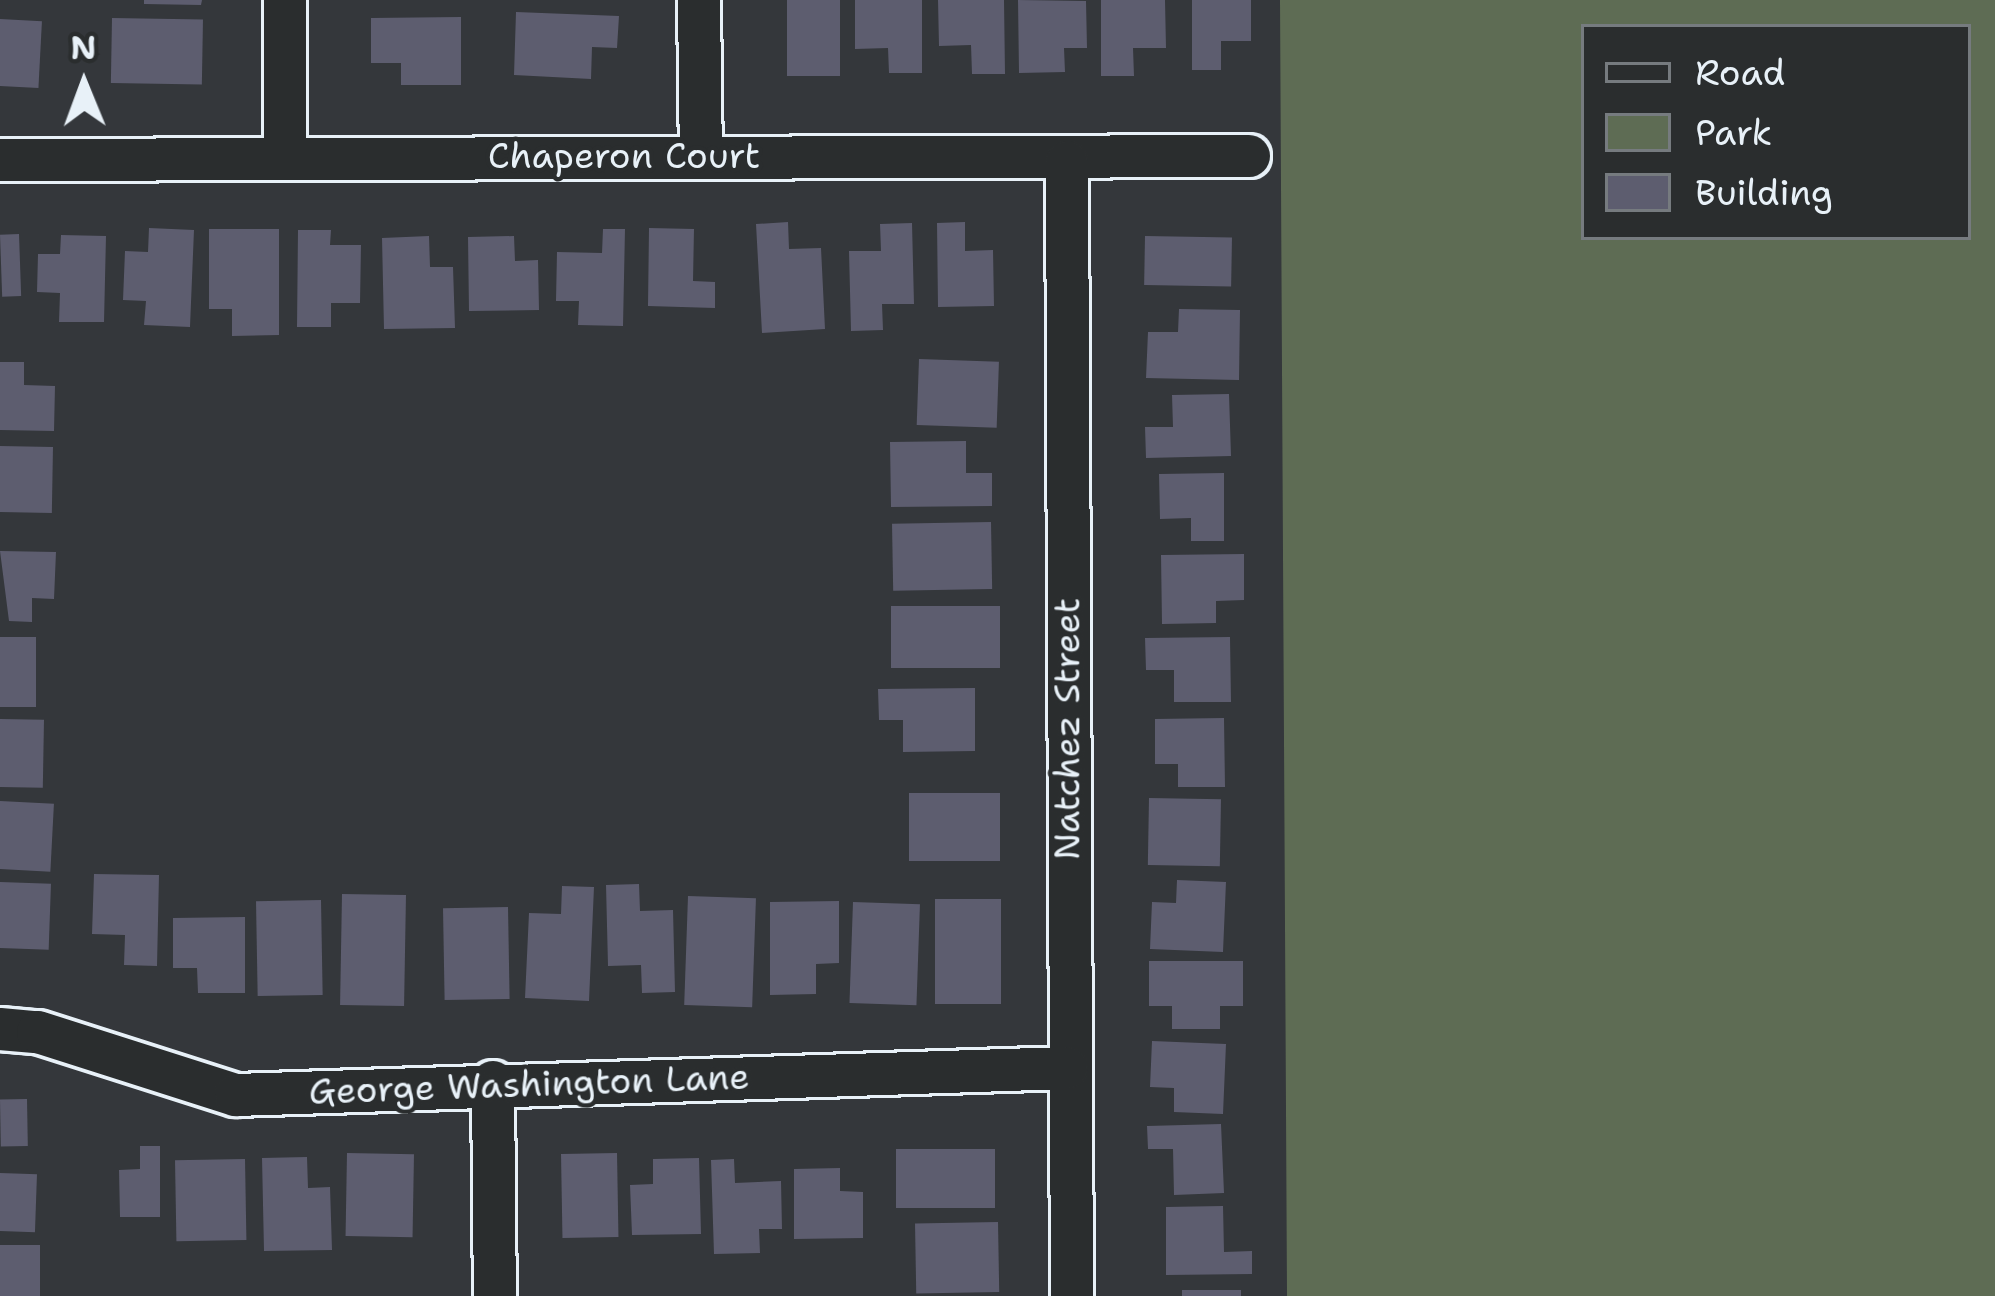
<!DOCTYPE html>
<html>
<head>
<meta charset="utf-8">
<style>
  body { margin:0 }
  #map { position:relative; width:1995px; height:1296px; overflow:hidden; background:#34373b; font-family:"Shantell Sans",sans-serif }
  div>[style] { position:absolute }
  .green>* { inset:0; background:#5e6c54 }
  .building>* { inset:0; background:#5d5d6f; transform-origin:0 0 }
  .roads { filter:drop-shadow(3px 0 #e8f1f8) drop-shadow(-3px 0 #e8f1f8) drop-shadow(0 3px #e8f1f8) drop-shadow(0 -3px #e8f1f8) }
  .minor>* { height:42px; margin:-21px; padding:0 21px; transform-origin:21px; border-radius:21px; background:#2a2d2e }
  span { translate:-50% -50%; white-space:nowrap; text-align:center; line-height:1.15; -webkit-text-stroke:9px #2a2d2e; paint-order:stroke }
  .street-label { font-size:36px; color:#e8f1f8 }
  .legend { position:absolute; left:1581px; top:24px; width:390px; height:216px; box-sizing:border-box; background:#2a2d2e; border:3px solid #767b7f; margin:0; padding:15px 21px; list-style:none; font-size:36px; color:#e8f1f8 }
  .legend li { display:flex; align-items:center; gap:24px; height:60px }
  .legend b { width:60px; border:3px solid #767b7f }
  .north { position:absolute; left:24px; top:24px; width:120px; height:120px; -webkit-text-stroke:9px #2a2d2e; paint-order:stroke; rotate:359deg; font-size:33px; font-weight:700; line-height:48px; text-align:center; color:#e8f1f8 }
  .north::after { content:''; display:block; margin:auto; width:42px; height:54px; background:#e8f1f8; clip-path:polygon(50% 0,100% 100%,50% 72%,0 100%) }
</style>
</head>
<body>
<div id="map">
  <div class="green">
    <i style="clip-path:polygon(evenodd,1280px 0,1995px 0,1995px 1296px,1287px 1296px,1280px 0,1584px 27px,1968px 27px,1968px 237px,1584px 237px,1584px 27px)"></i>
  </div>
  <div class="building">
    <i style="clip-path:polygon(144px 0,202px 0,201px 5px,144px 4px)"></i>
    <i style="left:787px;top:0;width:53px;height:76px"></i>
    <i style="clip-path:polygon(855px 0,922px 0,922px 73px,889px 73px,888px 48px,855px 49px)"></i>
    <i style="clip-path:polygon(938px 0,1004px 0,1005px 74px,972px 74px,971px 45px,939px 46px)"></i>
    <i style="clip-path:polygon(1018px 0,1086px 1px,1087px 48px,1064px 48px,1065px 72px,1019px 73px)"></i>
    <i style="clip-path:polygon(1101px 0,1165px 0,1166px 48px,1133px 48px,1134px 76px,1101px 76px)"></i>
    <i style="clip-path:polygon(1192px 0,1251px 0,1251px 41px,1221px 41px,1221px 70px,1192px 70px)"></i>
    <i style="clip-path:polygon(516px 12px,619px 16px,617px 48px,592px 47px,591px 79px,514px 75px)"></i>
    <i style="clip-path:polygon(461px 17px,461px 85px,401px 85px,401px 63px,371px 63px,371px 18px)"></i>
    <i style="left:112px;top:18px;width:91px;height:65px;rotate:1deg"></i>
    <i style="left:0;top:19px;width:42px;height:67px;rotate:3deg"></i>
    <i style="clip-path:polygon(788px 222px,789px 249px,821px 248px,825px 329px,762px 333px,756px 224px)"></i>
    <i style="clip-path:polygon(965px 222px,965px 251px,993px 250px,994px 306px,938px 307px,937px 223px)"></i>
    <i style="clip-path:polygon(912px 223px,914px 304px,882px 304px,883px 330px,851px 331px,849px 251px,881px 251px,880px 224px)"></i>
    <i style="clip-path:polygon(149px 228px,194px 230px,190px 327px,144px 325px,146px 301px,123px 300px,125px 251px,148px 252px)"></i>
    <i style="clip-path:polygon(649px 228px,694px 229px,693px 281px,715px 282px,715px 308px,648px 306px)"></i>
    <i style="clip-path:polygon(209px 229px,279px 229px,279px 335px,232px 336px,232px 309px,209px 309px)"></i>
    <i style="clip-path:polygon(603px 229px,625px 229px,623px 326px,578px 325px,579px 301px,556px 301px,557px 252px,602px 253px)"></i>
    <i style="clip-path:polygon(298px 230px,331px 230px,330px 245px,361px 245px,360px 303px,331px 303px,331px 327px,297px 327px)"></i>
    <i style="left:19px;top:234px;width:62px;height:19px;rotate:88deg"></i>
    <i style="clip-path:polygon(61px 235px,106px 236px,104px 322px,59px 322px,60px 293px,37px 292px,38px 254px,60px 254px)"></i>
    <i style="clip-path:polygon(429px 236px,430px 267px,453px 267px,455px 328px,384px 329px,382px 238px)"></i>
    <i style="clip-path:polygon(514px 236px,515px 261px,538px 260px,539px 310px,469px 311px,468px 237px)"></i>
    <i style="left:1145px;top:236px;width:87px;height:49px;rotate:1deg"></i>
    <i style="clip-path:polygon(1179px 309px,1240px 310px,1239px 380px,1146px 378px,1148px 332px,1178px 332px)"></i>
    <i style="left:919px;top:359px;width:80px;height:66px;rotate:2deg"></i>
    <i style="clip-path:polygon(0 362px,24px 362px,24px 385px,55px 386px,54px 431px,0 430px)"></i>
    <i style="clip-path:polygon(1229px 394px,1231px 456px,1146px 458px,1145px 427px,1173px 427px,1172px 395px)"></i>
    <i style="clip-path:polygon(966px 441px,966px 473px,992px 473px,992px 506px,891px 507px,890px 442px)"></i>
    <i style="left:0;top:446px;width:53px;height:66px;rotate:1deg"></i>
    <i style="clip-path:polygon(1224px 473px,1224px 541px,1191px 541px,1191px 518px,1160px 519px,1159px 474px)"></i>
    <i style="left:991px;top:522px;width:67px;height:99px;rotate:89deg"></i>
    <i style="clip-path:polygon(0 551px,56px 552px,54px 599px,32px 598px,32px 622px,9px 621px)"></i>
    <i style="clip-path:polygon(1244px 554px,1244px 600px,1216px 601px,1216px 623px,1162px 624px,1161px 555px)"></i>
    <i style="left:1000px;top:606px;width:62px;height:109px;rotate:90deg"></i>
    <i style="left:36px;top:637px;width:70px;height:36px;rotate:90deg"></i>
    <i style="clip-path:polygon(1230px 637px,1231px 702px,1174px 702px,1174px 670px,1146px 670px,1145px 638px)"></i>
    <i style="clip-path:polygon(975px 688px,975px 751px,903px 752px,903px 720px,879px 720px,878px 689px)"></i>
    <i style="clip-path:polygon(1224px 718px,1225px 787px,1178px 787px,1178px 764px,1155px 764px,1155px 719px)"></i>
    <i style="left:0;top:719px;width:44px;height:68px;rotate:1deg"></i>
    <i style="left:1000px;top:793px;width:68px;height:91px;rotate:90deg"></i>
    <i style="left:1149px;top:798px;width:72px;height:67px;rotate:1deg"></i>
    <i style="left:0;top:801px;width:54px;height:68px;rotate:3deg"></i>
    <i style="clip-path:polygon(94px 874px,159px 875px,157px 966px,124px 965px,125px 935px,92px 934px)"></i>
    <i style="clip-path:polygon(1177px 880px,1226px 882px,1223px 952px,1150px 949px,1152px 902px,1176px 903px)"></i>
    <i style="left:0;top:882px;width:51px;height:66px;rotate:2deg"></i>
    <i style="clip-path:polygon(639px 884px,640px 911px,673px 910px,675px 992px,642px 993px,641px 965px,608px 966px,606px 885px)"></i>
    <i style="clip-path:polygon(562px 886px,594px 887px,589px 1001px,525px 998px,529px 913px,561px 914px)"></i>
    <i style="left:342px;top:894px;width:64px;height:111px;rotate:1deg"></i>
    <i style="left:688px;top:896px;width:68px;height:109px;rotate:2deg"></i>
    <i style="left:935px;top:899px;width:66px;height:105px"></i>
    <i style="left:321px;top:900px;width:95px;height:65px;rotate:89deg"></i>
    <i style="clip-path:polygon(839px 901px,839px 963px,816px 964px,816px 994px,770px 995px,770px 902px)"></i>
    <i style="left:853px;top:902px;width:67px;height:101px;rotate:2deg"></i>
    <i style="left:508px;top:907px;width:92px;height:65px;rotate:89deg"></i>
    <i style="clip-path:polygon(245px 917px,245px 993px,198px 993px,197px 968px,173px 968px,173px 918px)"></i>
    <i style="clip-path:polygon(1149px 961px,1243px 961px,1243px 1006px,1220px 1006px,1220px 1029px,1172px 1029px,1172px 1006px,1149px 1006px)"></i>
    <i style="clip-path:polygon(1152px 1041px,1226px 1044px,1223px 1114px,1174px 1112px,1174px 1088px,1150px 1087px)"></i>
    <i style="left:27px;top:1099px;width:47px;height:27px;rotate:89deg"></i>
    <i style="clip-path:polygon(1221px 1124px,1224px 1193px,1174px 1195px,1173px 1149px,1148px 1149px,1147px 1126px)"></i>
    <i style="clip-path:polygon(140px 1146px,160px 1146px,160px 1217px,120px 1217px,119px 1170px,140px 1169px)"></i>
    <i style="left:896px;top:1149px;width:99px;height:59px"></i>
    <i style="left:347px;top:1153px;width:67px;height:83px;rotate:1deg"></i>
    <i style="left:617px;top:1153px;width:84px;height:56px;rotate:89deg"></i>
    <i style="clip-path:polygon(307px 1157px,308px 1188px,330px 1187px,332px 1250px,264px 1251px,262px 1158px)"></i>
    <i style="clip-path:polygon(699px 1158px,701px 1234px,632px 1235px,630px 1185px,653px 1184px,653px 1159px)"></i>
    <i style="left:245px;top:1159px;width:81px;height:70px;rotate:89deg"></i>
    <i style="clip-path:polygon(734px 1159px,735px 1183px,781px 1181px,782px 1229px,759px 1229px,760px 1253px,714px 1254px,711px 1160px)"></i>
    <i style="clip-path:polygon(840px 1168px,840px 1191px,863px 1192px,863px 1238px,794px 1239px,794px 1169px)"></i>
    <i style="left:0;top:1173px;width:37px;height:58px;rotate:2deg"></i>
    <i style="clip-path:polygon(1223px 1206px,1224px 1252px,1252px 1251px,1252px 1274px,1166px 1275px,1166px 1207px)"></i>
    <i style="left:998px;top:1222px;width:70px;height:83px;rotate:89deg"></i>
    <i style="left:0;top:1245px;width:40px;height:51px"></i>
    <i style="left:1182px;top:1290px;width:59px;height:6px"></i>
  </div>
  <div class="roads">
    <div class="minor">
      <i style="left:699px;top:0;width:155px;rotate:89.3deg"></i>
      <i style="left:285px;top:157px;width:157px;rotate:-90deg"></i>
      <i style="left:0;top:160px;width:1249px;rotate:-0.18deg"></i>
      <i style="left:1067px;top:162px;width:1134px;rotate:89.75deg"></i>
      <i style="left:0;top:1029px;width:38px;rotate:5deg"></i>
      <i style="left:38px;top:1032px;width:208px;rotate:17.7deg"></i>
      <i style="left:236px;top:1095px;width:831px;rotate:-1.86deg"></i>
      <i style="left:493px;top:1082px;width:214px;rotate:89.5deg"></i>
    </div>
  </div>
  <div class="street-label">
    <span style="left:624px;top:156px">Chaperon Court</span>
    <span style="left:1067px;top:729px;rotate:-90deg">Natchez Street</span>
    <span style="left:529px;top:1084px;rotate:-2deg">George Washington Lane</span>
  </div>
  <ul class="legend">
  <li><b style="height:15px;background:#2a2d2e"></b>Road</li>
  <li><b style="height:33px;background:#5e6c54"></b>Park</li>
  <li><b style="height:33px;background:#5d5d6f"></b>Building</li>
  </ul>
  <div class="north">N</div>
</div>
</body>
</html>
